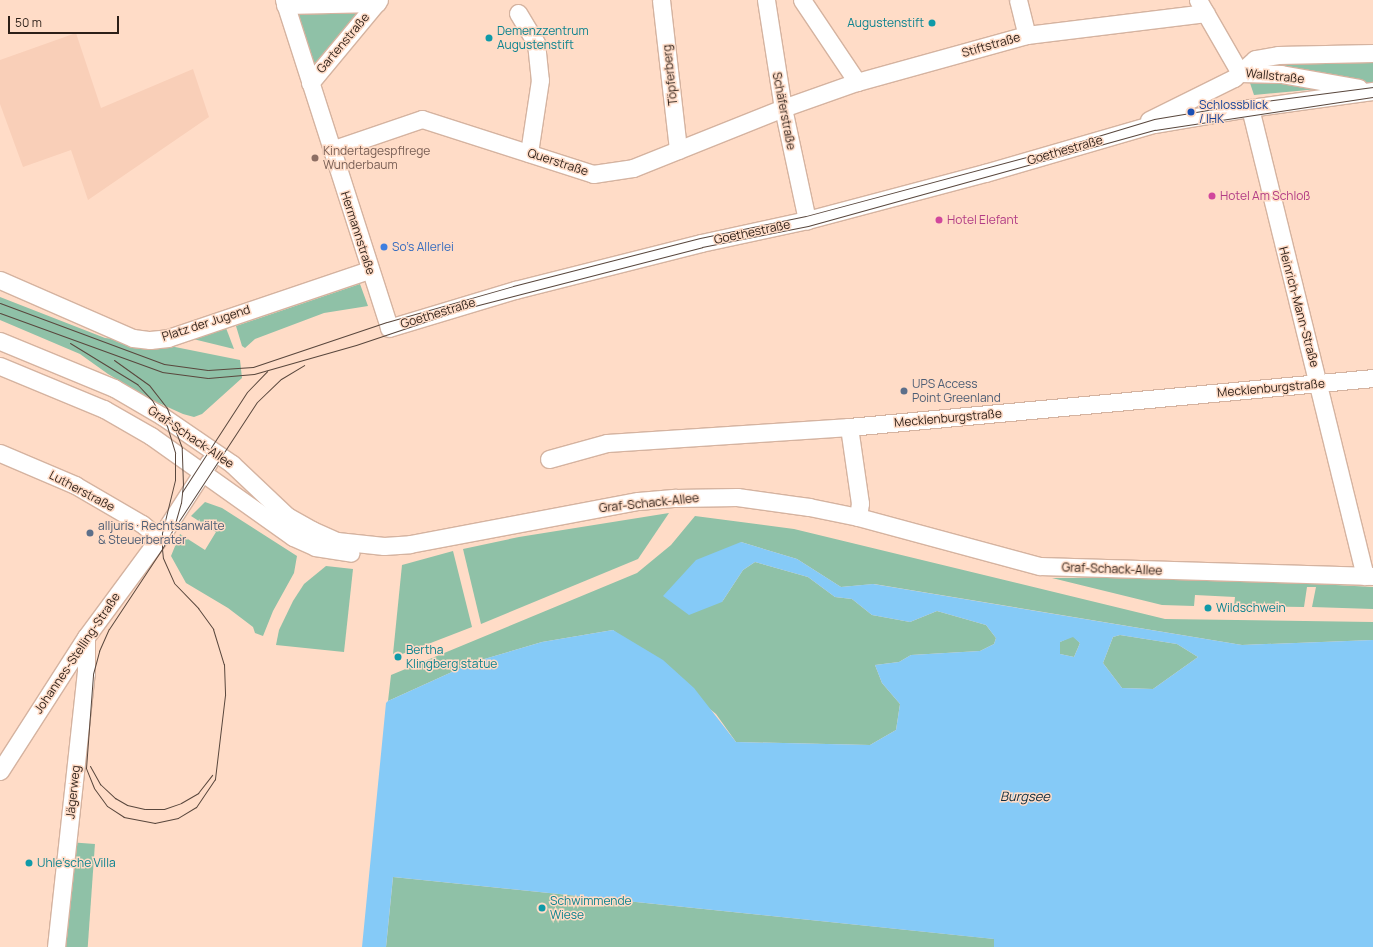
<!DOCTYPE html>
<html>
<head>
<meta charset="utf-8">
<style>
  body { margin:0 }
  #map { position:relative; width:1373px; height:947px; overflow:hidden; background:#ffdcc7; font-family:Manrope,sans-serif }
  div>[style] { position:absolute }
  .built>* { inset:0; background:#f9cfb8 }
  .green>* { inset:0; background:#8fc1a7; transform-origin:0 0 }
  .water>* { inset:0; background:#85caf7 }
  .roads { filter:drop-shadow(1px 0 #d5b3a0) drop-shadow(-1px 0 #d5b3a0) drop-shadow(0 1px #d5b3a0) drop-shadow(0 -1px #d5b3a0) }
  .minor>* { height:17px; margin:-8.5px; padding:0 8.5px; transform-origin:8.5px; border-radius:8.5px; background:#fff }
  .tram>* { height:1px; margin:-0.5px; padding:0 0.5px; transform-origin:0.5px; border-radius:0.5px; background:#59473d }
  .dots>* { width:11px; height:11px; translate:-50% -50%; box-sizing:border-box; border:2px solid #ffdcc7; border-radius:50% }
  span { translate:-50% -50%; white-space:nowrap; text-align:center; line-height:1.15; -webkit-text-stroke:3px #ffdcc7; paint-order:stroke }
  .culture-label { font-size:12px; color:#0d838f }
  .right { translate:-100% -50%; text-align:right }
  .left { translate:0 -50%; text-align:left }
  .street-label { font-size:12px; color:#2c1f18 }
  .transit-label { font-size:12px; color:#164399 }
  .education-label { font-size:12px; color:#785e54 }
  .hotel-label { font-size:12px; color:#b23c85 }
  .shop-label { font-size:12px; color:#366cbe }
  .service-label { font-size:12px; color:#4e5e75 }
  .water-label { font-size:13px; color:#0f2e40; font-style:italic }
  .scale { position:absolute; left:8px; top:16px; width:111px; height:18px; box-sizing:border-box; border:2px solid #2c1f18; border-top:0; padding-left:5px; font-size:12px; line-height:14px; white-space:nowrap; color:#2c1f18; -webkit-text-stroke:3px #ffdcc7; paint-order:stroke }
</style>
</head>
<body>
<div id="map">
  <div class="built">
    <i style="clip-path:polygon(76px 33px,101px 108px,193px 69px,209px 117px,88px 200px,71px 150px,23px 167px,0 104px,0 60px)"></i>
  </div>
  <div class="green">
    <i style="clip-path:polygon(377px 3px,310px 83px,285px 5px)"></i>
    <i style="clip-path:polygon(1373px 53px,1373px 84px,1254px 95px,1249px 80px,1281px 74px,1278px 55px)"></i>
    <i style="clip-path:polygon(360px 284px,368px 306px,324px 313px,255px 339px,245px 348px,242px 346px,236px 326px)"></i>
    <i style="clip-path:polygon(0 297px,105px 338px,165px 345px,240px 360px,242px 378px,202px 414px,194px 417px,183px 414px,152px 400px,108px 374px,80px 354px,0 320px)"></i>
    <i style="clip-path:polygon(226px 328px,234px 349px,193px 339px)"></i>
    <i style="clip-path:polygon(205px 502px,222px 508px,297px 556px,294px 573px,273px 611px,263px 636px,255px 633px,253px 627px,228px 608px,186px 583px,171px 556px,180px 534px,205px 550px,216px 532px,191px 516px)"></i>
    <i style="clip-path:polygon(669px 513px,638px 559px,481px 624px,463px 549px,519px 537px)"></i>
    <i style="clip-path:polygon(695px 516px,794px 529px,1165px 619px,1373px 622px,1373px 640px,1242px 645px,874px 584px,841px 587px,797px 559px,741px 542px,722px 602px,743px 570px,755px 562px,808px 577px,835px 597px,852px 599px,872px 615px,910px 622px,937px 611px,986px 625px,996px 638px,994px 644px,980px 651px,911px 655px,899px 662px,875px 665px,882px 683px,900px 704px,896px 730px,870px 745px,736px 742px,716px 714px,613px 630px,542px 642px,474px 662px,388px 701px,391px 675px,637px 573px,671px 545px)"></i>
    <i style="clip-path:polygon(453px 551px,472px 627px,397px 656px,393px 654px,402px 565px)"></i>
    <i style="clip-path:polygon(326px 566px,353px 569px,344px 652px,276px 645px,279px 630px,293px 601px,304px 584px)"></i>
    <i style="clip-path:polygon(1184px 577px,1373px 587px,1373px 609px,1312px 607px,1316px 587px,1307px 587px,1304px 607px,1234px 606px,1235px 597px,1195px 595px,1194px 606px,1162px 605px,1052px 578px)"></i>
    <i style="clip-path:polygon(1120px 635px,1177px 644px,1198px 657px,1153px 689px,1122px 688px,1103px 663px,1113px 637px)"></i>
    <i style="clip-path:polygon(1073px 636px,1080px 643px,1074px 657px,1060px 654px,1060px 642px)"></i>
    <i style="left:68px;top:842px;width:27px;height:106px;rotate:4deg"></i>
    <i style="clip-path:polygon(393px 877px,995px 939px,994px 947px,386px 947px)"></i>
  </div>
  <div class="water">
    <i style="clip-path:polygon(evenodd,741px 542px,797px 559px,841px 587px,873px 584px,1242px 645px,1373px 640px,1373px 947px,994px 947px,994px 939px,393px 877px,386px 947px,362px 947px,386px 703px,388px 701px,474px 662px,542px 642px,613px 630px,663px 660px,694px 688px,736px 742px,870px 745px,896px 730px,900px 704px,882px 683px,875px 665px,899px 662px,911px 655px,980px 651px,994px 644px,996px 638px,986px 625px,937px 611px,910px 622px,872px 615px,852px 599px,835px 597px,808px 577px,755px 562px,743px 570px,722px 602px,689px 615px,663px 596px,696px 560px,741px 542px,1120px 635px,1177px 644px,1198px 657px,1153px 689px,1122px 688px,1103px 663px,1113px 637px,1120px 635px,741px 542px,1073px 637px,1080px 643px,1074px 657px,1060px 654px,1060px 642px,1073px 637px)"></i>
  </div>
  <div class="roads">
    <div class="minor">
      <i style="left:284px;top:0;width:344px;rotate:72.2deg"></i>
      <i style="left:389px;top:328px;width:132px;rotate:-16.8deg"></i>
      <i style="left:515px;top:290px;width:192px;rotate:-14.2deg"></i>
      <i style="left:701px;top:243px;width:108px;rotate:-12.2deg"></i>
      <i style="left:807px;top:220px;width:184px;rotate:-14.8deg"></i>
      <i style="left:985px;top:173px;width:176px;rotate:-16.2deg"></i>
      <i style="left:1154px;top:124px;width:97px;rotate:-9.5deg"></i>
      <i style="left:1250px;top:108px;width:124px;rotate:-7.9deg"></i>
      <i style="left:661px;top:0;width:151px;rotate:83.5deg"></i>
      <i style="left:766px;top:0;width:109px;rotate:81.1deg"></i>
      <i style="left:783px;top:108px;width:115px;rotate:77.9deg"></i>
      <i style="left:802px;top:0;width:99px;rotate:56.1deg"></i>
      <i style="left:1018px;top:0;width:36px;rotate:76deg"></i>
      <i style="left:1198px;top:0;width:84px;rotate:60.1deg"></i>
      <i style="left:285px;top:5px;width:92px;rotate:-1.2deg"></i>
      <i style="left:518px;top:13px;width:35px;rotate:59deg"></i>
      <i style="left:536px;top:43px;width:37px;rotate:84deg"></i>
      <i style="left:540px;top:80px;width:74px;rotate:98.6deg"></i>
      <i style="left:1240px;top:73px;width:41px;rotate:1.4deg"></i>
      <i style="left:1281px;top:74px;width:79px;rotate:10.2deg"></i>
      <i style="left:310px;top:83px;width:108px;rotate:-50.3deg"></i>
      <i style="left:1250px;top:108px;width:482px;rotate:76.2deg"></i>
      <i style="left:1149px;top:120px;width:95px;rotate:-26.3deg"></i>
      <i style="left:1234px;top:78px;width:28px;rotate:-42deg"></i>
      <i style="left:1255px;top:59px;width:23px;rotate:-10deg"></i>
      <i style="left:1278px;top:55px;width:95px;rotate:-1.2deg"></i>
      <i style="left:331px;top:150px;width:96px;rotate:-18.8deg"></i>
      <i style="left:422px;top:119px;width:180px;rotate:17.8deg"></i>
      <i style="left:593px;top:174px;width:40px;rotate:-8.5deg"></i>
      <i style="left:633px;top:168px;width:162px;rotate:-21.8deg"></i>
      <i style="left:783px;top:108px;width:78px;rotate:-19.4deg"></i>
      <i style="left:857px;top:82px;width:176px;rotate:-15.5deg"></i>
      <i style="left:1027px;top:35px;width:180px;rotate:-7deg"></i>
      <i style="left:0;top:280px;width:145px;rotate:23.6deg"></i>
      <i style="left:133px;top:338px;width:17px;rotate:7deg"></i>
      <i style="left:150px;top:340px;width:18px;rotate:-6deg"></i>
      <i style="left:168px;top:338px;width:212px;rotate:-18.7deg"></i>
      <i style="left:0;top:341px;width:123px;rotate:22.4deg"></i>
      <i style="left:114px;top:388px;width:56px;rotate:30.3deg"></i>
      <i style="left:162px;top:416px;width:85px;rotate:34.4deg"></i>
      <i style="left:232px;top:464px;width:76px;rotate:43.4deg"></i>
      <i style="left:287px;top:516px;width:29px;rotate:29deg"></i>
      <i style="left:312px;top:530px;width:27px;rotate:24deg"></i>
      <i style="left:337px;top:541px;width:47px;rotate:6.1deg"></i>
      <i style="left:384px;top:546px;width:26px;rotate:-4deg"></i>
      <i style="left:410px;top:544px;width:232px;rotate:-10.7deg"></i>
      <i style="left:638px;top:501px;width:38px;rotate:-5deg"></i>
      <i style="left:676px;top:498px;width:61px;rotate:-0.9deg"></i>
      <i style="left:737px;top:497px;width:73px;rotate:7.9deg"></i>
      <i style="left:809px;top:507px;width:50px;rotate:11.5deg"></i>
      <i style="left:858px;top:517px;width:188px;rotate:15.1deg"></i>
      <i style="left:1040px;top:566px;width:333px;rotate:1.7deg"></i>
      <i style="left:0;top:366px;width:113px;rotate:22.5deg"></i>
      <i style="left:104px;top:409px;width:54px;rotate:29.9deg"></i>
      <i style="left:151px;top:436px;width:174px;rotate:35.4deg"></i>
      <i style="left:293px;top:537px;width:24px;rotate:24deg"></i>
      <i style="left:315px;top:547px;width:36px;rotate:9deg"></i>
      <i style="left:849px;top:427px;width:77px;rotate:81.8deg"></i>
      <i style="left:860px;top:503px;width:14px;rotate:98deg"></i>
      <i style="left:0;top:453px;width:82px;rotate:23.1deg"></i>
      <i style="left:75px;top:485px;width:78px;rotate:30.2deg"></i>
      <i style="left:142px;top:524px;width:22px;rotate:39deg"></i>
      <i style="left:549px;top:459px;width:60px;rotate:-15.4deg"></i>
      <i style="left:607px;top:443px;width:243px;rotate:-3.8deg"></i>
      <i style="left:849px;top:427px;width:526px;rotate:-5.34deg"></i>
      <i style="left:0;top:771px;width:159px;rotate:-57.3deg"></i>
      <i style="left:86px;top:637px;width:133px;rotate:-53.6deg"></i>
      <i style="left:165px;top:530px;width:81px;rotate:-57.1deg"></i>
      <i style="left:56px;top:947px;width:276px;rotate:-83.8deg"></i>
      <i style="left:86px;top:673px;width:36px;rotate:-90deg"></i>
    </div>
  </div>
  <div class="tram">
    <i style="left:0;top:303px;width:175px;rotate:20.4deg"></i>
    <i style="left:164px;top:364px;width:44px;rotate:7.8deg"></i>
    <i style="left:208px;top:370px;width:45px;rotate:-3.8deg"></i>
    <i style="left:253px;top:367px;width:141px;rotate:-18.6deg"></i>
    <i style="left:387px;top:322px;width:131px;rotate:-15.9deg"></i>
    <i style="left:513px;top:286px;width:193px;rotate:-14.4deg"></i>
    <i style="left:700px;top:238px;width:108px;rotate:-11.7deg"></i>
    <i style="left:806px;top:216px;width:247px;rotate:-15deg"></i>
    <i style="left:1045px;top:152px;width:114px;rotate:-16.8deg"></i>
    <i style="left:1154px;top:119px;width:97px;rotate:-9.5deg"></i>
    <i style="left:1250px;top:103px;width:124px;rotate:-7.4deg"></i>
    <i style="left:0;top:313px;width:172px;rotate:20deg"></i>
    <i style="left:162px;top:372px;width:46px;rotate:7.4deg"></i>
    <i style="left:208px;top:378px;width:46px;rotate:-5deg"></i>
    <i style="left:254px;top:374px;width:106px;rotate:-15.9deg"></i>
    <i style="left:356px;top:345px;width:113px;rotate:-18.6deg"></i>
    <i style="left:463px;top:309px;width:247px;rotate:-14.5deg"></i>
    <i style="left:702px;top:247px;width:108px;rotate:-11.2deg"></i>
    <i style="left:808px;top:226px;width:360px;rotate:-15.5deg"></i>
    <i style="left:1155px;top:130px;width:220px;rotate:-8.6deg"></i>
    <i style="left:70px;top:343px;width:79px;rotate:31.5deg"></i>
    <i style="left:137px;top:384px;width:22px;rotate:47deg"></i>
    <i style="left:152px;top:400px;width:30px;rotate:60deg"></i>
    <i style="left:167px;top:426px;width:28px;rotate:73deg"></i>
    <i style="left:175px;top:453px;width:27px;rotate:90deg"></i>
    <i style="left:175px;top:480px;width:55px;rotate:103.8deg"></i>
    <i style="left:162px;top:533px;width:16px;rotate:90deg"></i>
    <i style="left:162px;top:549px;width:9px;rotate:84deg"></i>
    <i style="left:163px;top:558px;width:27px;rotate:66deg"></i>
    <i style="left:174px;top:583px;width:35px;rotate:46deg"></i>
    <i style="left:198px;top:608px;width:26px;rotate:54deg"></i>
    <i style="left:213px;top:629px;width:37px;rotate:73deg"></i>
    <i style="left:224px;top:664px;width:31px;rotate:88deg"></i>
    <i style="left:225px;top:695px;width:85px;rotate:96.8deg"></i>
    <i style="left:215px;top:779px;width:34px;rotate:124deg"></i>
    <i style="left:196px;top:807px;width:21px;rotate:149deg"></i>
    <i style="left:178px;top:818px;width:24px;rotate:168deg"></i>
    <i style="left:155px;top:823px;width:32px;rotate:-169deg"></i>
    <i style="left:124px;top:817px;width:20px;rotate:-147deg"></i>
    <i style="left:107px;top:806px;width:22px;rotate:-126deg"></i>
    <i style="left:94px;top:788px;width:22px;rotate:-112deg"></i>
    <i style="left:86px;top:768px;width:94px;rotate:-85.7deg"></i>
    <i style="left:93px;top:674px;width:24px;rotate:-75deg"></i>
    <i style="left:99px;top:651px;width:24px;rotate:-66deg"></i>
    <i style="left:109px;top:629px;width:96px;rotate:-56.5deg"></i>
    <i style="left:162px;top:549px;width:25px;rotate:-61deg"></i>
    <i style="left:174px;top:527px;width:25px;rotate:-74deg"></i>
    <i style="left:181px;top:503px;width:18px;rotate:-84deg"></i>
    <i style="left:183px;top:485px;width:37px;rotate:-92deg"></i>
    <i style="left:182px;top:448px;width:43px;rotate:-110.6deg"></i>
    <i style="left:167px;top:408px;width:29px;rotate:-128deg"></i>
    <i style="left:149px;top:385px;width:43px;rotate:-144.5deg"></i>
    <i style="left:182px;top:492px;width:119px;rotate:-57deg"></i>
    <i style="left:247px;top:392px;width:29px;rotate:-46deg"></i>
    <i style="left:179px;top:521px;width:142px;rotate:-56.8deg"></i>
    <i style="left:257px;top:402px;width:33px;rotate:-44deg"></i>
    <i style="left:281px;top:379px;width:27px;rotate:-31deg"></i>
    <i style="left:90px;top:766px;width:21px;rotate:61deg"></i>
    <i style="left:100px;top:784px;width:21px;rotate:43deg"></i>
    <i style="left:115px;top:798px;width:14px;rotate:30deg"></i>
    <i style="left:127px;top:805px;width:18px;rotate:13deg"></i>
    <i style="left:145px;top:809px;width:19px"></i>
    <i style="left:164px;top:809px;width:18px;rotate:-19deg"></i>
    <i style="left:181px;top:803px;width:20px;rotate:-30deg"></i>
    <i style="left:198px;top:793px;width:23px;rotate:-52deg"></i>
  </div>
  <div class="dots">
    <i style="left:932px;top:23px;background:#0f9aa8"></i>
    <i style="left:489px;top:38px;background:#0f9aa8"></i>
    <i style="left:1191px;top:112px;background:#1a4fb4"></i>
    <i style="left:315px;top:158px;background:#8d6e63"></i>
    <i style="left:1212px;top:196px;background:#d1479c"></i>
    <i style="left:939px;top:220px;background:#d1479c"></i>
    <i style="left:384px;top:247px;background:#3f7fe0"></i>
    <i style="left:904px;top:391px;background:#5c6f8a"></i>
    <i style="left:90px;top:533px;background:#5c6f8a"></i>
    <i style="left:1208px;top:608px;background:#0f9aa8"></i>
    <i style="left:398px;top:657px;background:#0f9aa8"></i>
    <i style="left:29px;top:863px;background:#0f9aa8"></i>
    <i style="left:542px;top:908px;background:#0f9aa8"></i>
  </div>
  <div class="culture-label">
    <span class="right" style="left:924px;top:23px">Augustenstift</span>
    <span class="left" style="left:497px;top:38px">Demenzzentrum<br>Augustenstift</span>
    <span class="left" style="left:1216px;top:608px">Wildschwein</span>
    <span class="left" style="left:406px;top:657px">Bertha<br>Klingberg statue</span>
    <span class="left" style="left:37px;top:863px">Uhle’sche Villa</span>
    <span class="left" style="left:550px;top:908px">Schwimmende<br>Wiese</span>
  </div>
  <div class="street-label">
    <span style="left:343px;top:43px;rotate:-50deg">Gartenstraße</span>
    <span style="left:991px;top:45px;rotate:-16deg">Stiftstraße</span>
    <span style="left:670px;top:75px;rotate:-96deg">Töpferberg</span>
    <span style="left:1275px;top:76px;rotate:6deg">Wallstraße</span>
    <span style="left:784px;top:111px;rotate:79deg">Schäferstraße</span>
    <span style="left:1065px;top:150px;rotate:-16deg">Goethestraße</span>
    <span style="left:558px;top:162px;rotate:18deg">Querstraße</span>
    <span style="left:752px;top:232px;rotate:-12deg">Goethestraße</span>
    <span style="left:358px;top:233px;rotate:72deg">Hermannstraße</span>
    <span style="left:1299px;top:307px;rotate:75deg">Heinrich-Mann-Straße</span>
    <span style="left:438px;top:313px;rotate:-17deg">Goethestraße</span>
    <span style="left:206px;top:323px;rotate:-18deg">Platz der Jugend</span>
    <span style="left:1271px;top:388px;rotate:-5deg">Mecklenburgstraße</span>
    <span style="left:948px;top:418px;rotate:-5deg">Mecklenburgstraße</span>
    <span style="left:191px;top:437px;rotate:34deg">Graf-Schack-Allee</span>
    <span style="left:82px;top:491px;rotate:28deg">Lutherstraße</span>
    <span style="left:649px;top:503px;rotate:-6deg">Graf-Schack-Allee</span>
    <span style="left:1112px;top:569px;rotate:2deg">Graf-Schack-Allee</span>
    <span style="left:77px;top:653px;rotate:-56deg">Johannes-Stelling-Straße</span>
    <span style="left:73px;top:792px;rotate:-84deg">Jägerweg</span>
  </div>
  <div class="transit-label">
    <span class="left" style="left:1199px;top:112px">Schlossblick<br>/ IHK</span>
  </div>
  <div class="education-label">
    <span class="left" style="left:323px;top:158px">Kindertagespflrege<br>Wunderbaum</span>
  </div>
  <div class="hotel-label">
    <span class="left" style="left:1220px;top:196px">Hotel Am Schloß</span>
    <span class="left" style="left:947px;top:220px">Hotel Elefant</span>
  </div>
  <div class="shop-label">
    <span class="left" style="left:392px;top:247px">So's Allerlei</span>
  </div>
  <div class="service-label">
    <span class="left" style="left:912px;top:391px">UPS Access<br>Point Greenland</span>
    <span class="left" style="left:98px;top:533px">alljuris · Rechtsanwälte<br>&amp; Steuerberater</span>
  </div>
  <div class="water-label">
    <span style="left:1025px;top:796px">Burgsee</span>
  </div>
  <div class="scale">50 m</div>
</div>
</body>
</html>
